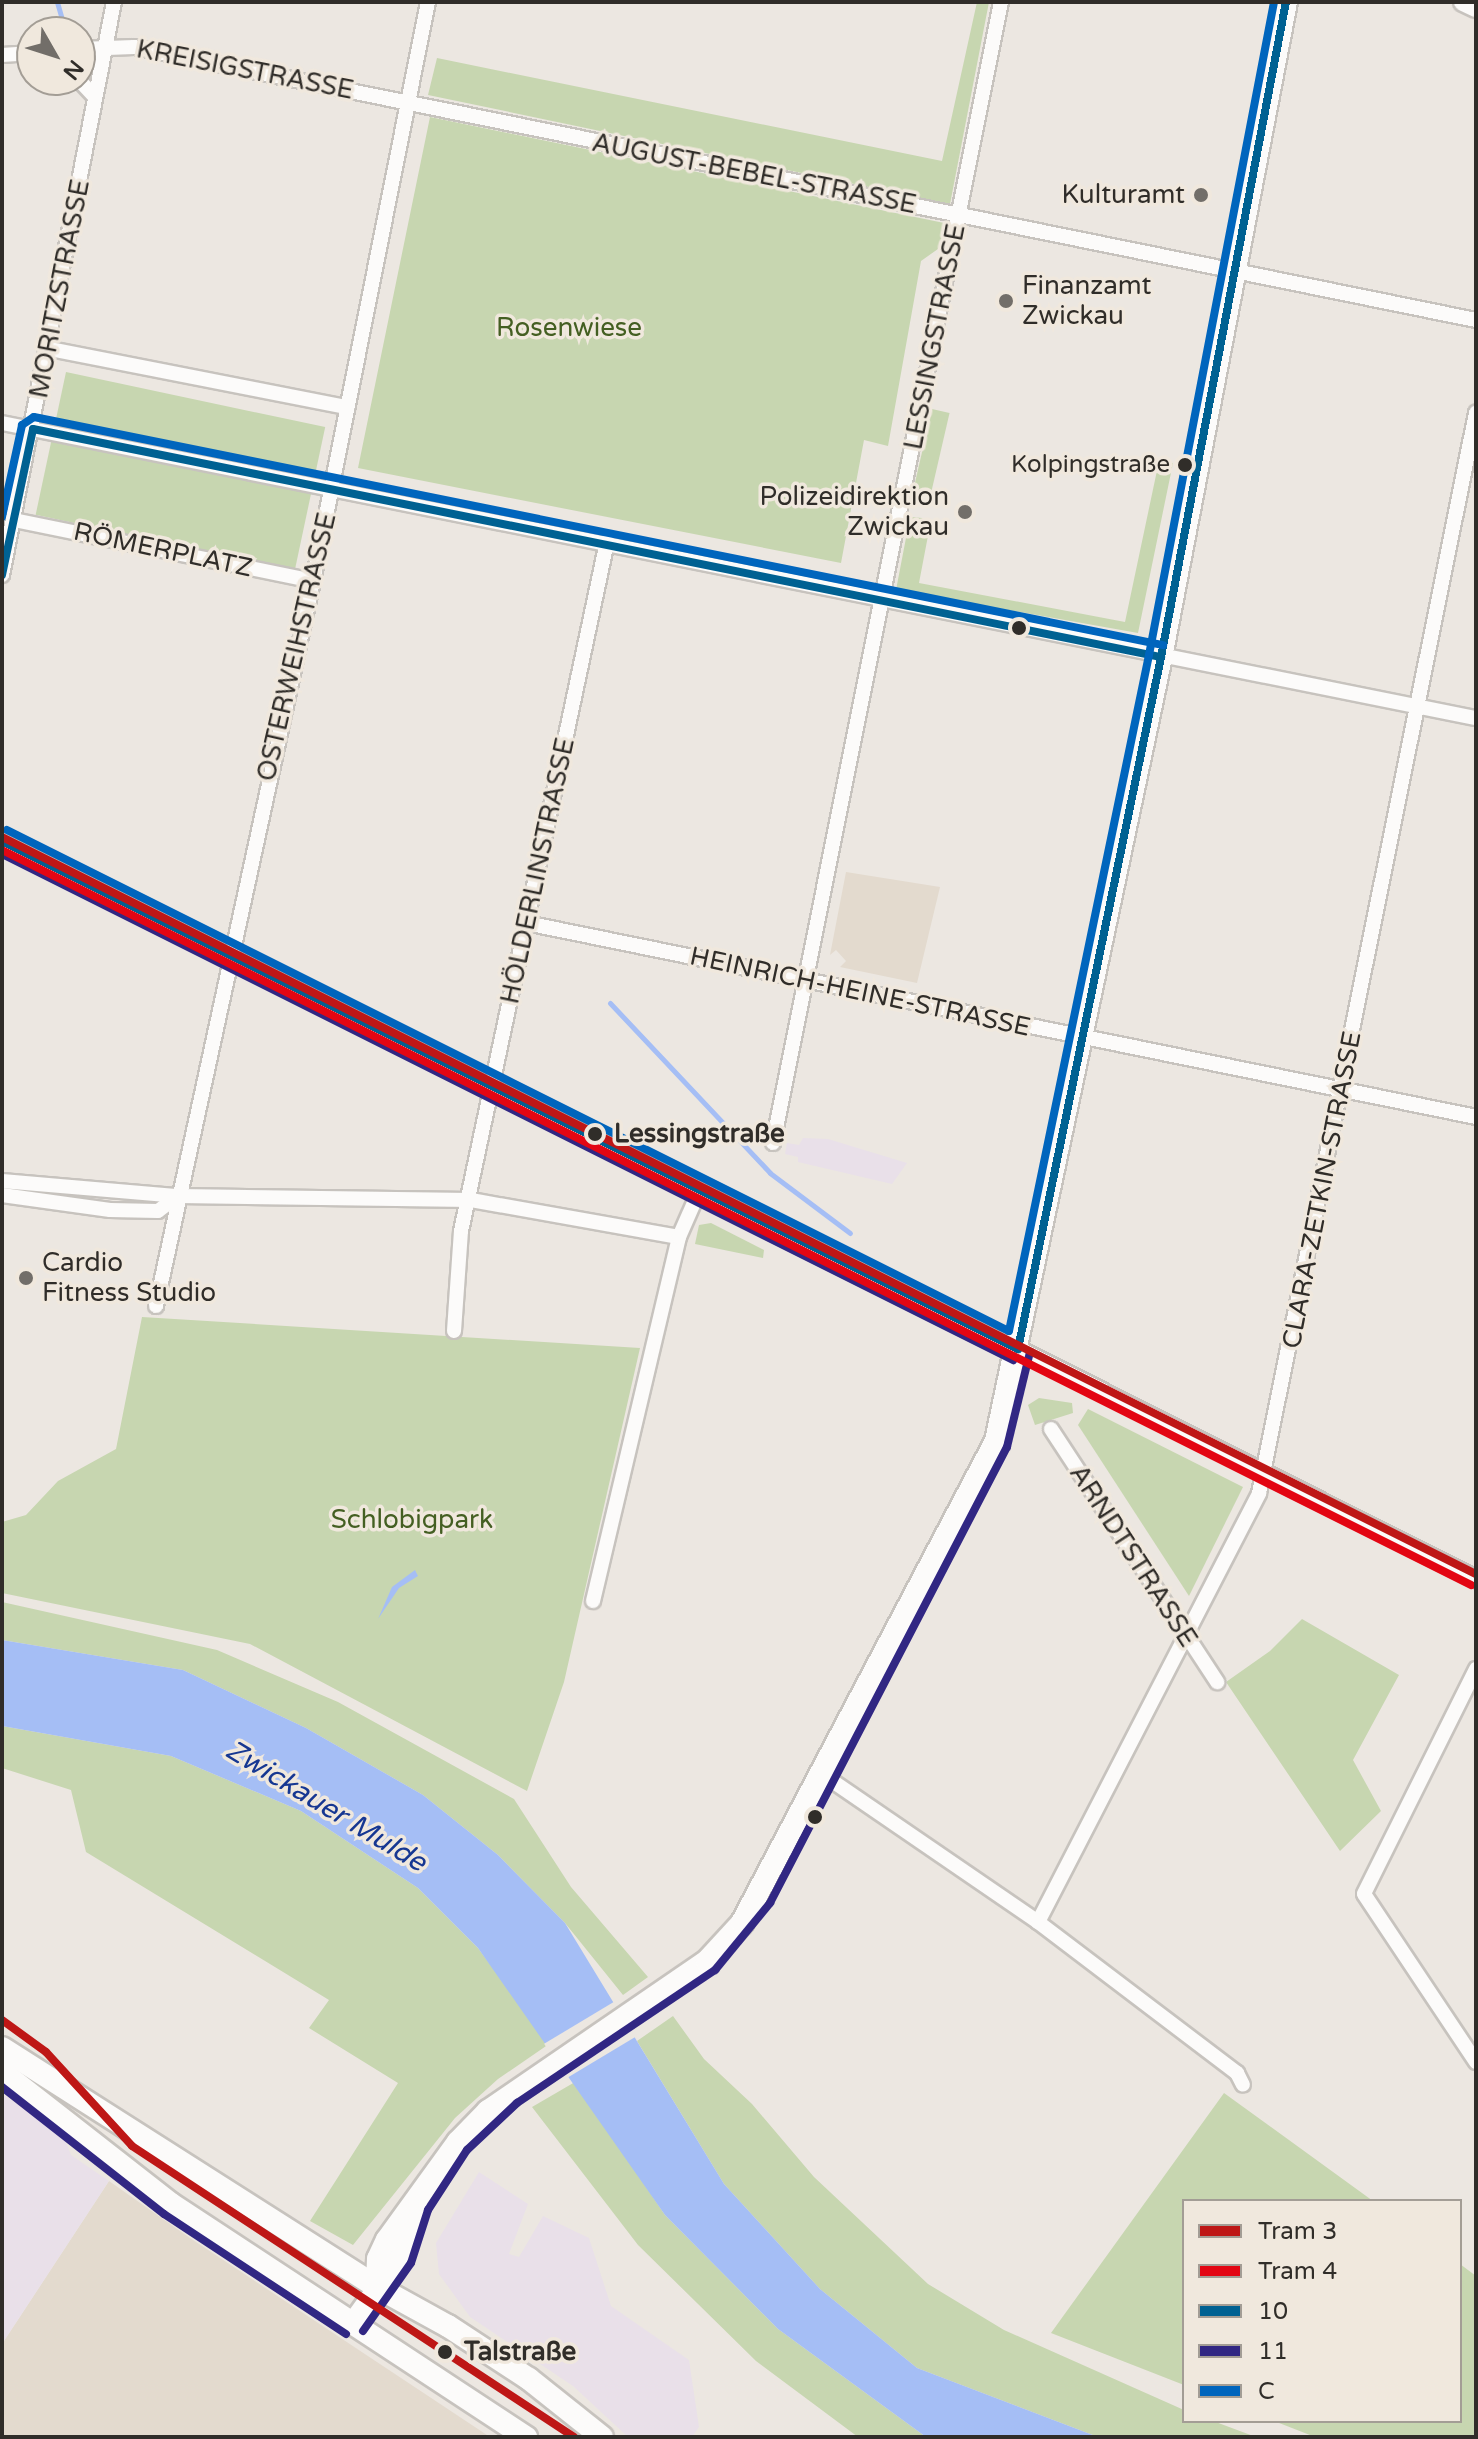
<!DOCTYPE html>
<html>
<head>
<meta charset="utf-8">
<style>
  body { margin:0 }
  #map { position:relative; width:1478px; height:2439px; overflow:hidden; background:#ece7e1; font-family:"Varela Round",sans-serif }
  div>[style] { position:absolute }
  .built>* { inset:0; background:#e3dace }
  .industrial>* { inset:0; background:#e9e0e9 }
  .green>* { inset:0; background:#c7d6b0; transform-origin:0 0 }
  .water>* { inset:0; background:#a5bef5 }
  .pier>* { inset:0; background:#ece7e1; transform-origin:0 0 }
  .stream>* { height:5px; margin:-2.5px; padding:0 2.5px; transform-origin:2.5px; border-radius:2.5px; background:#a5bef5 }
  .roads { filter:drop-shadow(2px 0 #c7c3be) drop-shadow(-2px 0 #c7c3be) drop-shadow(0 2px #c7c3be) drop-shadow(0 -2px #c7c3be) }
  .minor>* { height:14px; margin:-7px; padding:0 7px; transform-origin:7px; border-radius:7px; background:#fcfbfa }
  .tertiary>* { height:16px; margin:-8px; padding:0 8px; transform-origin:8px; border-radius:8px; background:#fcfbfa }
  .secondary>* { height:18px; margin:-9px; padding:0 9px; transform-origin:9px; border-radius:9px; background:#fcfbfa }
  .primary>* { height:22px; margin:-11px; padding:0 11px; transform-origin:11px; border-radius:11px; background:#fcfbfa }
  .bus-1>* { height:8px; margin:-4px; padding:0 4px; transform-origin:4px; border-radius:4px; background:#006192 }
  .bus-2>* { height:8px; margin:-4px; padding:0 4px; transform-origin:4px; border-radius:4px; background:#312783 }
  .bus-3>* { height:8px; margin:-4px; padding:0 4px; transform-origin:4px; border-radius:4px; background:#0065bd }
  .tram-1>* { height:8px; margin:-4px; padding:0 4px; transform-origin:4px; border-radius:4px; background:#be1716 }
  .tram-2>* { height:8px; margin:-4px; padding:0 4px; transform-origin:4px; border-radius:4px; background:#e30613 }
  .dots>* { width:22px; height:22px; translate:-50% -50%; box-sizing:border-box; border:4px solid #f0e8dd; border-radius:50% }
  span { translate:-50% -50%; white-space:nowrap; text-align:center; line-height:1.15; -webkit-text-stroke:7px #f0e8dd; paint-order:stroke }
  .bus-label { font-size:24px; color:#302d29 }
  .right { translate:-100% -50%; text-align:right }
  .street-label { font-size:26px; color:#302d29 }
  .poi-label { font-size:26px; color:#302d29 }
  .left { translate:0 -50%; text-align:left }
  .park-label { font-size:26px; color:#445f22 }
  .stop-label { font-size:26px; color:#302d29; font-weight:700 }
  .water-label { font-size:28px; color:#163792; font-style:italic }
  .frame { position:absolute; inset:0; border:4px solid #302d29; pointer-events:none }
  .legend { position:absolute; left:1182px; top:2199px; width:280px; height:224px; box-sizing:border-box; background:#f0e8dd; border:2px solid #a39d95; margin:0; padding:10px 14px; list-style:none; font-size:24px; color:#302d29 }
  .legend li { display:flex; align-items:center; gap:16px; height:40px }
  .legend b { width:40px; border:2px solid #a39d95 }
  .north { position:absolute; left:16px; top:16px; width:80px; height:80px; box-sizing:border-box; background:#f0e8dd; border:2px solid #a39d95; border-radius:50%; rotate:129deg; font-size:22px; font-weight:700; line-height:32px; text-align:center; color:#302d29 }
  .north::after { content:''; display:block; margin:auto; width:28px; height:36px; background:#726e69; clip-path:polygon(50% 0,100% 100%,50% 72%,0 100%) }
</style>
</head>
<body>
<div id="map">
  <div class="built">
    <i style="clip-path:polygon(846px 872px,940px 887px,917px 983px,840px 967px,846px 961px,836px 950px,830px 955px)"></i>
    <i style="clip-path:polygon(109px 2181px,190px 2238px,490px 2437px,2px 2436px,2px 2344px)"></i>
  </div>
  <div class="industrial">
    <i style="clip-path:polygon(803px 1138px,828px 1139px,907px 1163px,892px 1184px,798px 1162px,798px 1157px,785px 1154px,787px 1143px,799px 1145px)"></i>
    <i style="clip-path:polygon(2px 2094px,63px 2135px,71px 2155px,109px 2181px,2px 2344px)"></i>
    <i style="clip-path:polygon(479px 2172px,528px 2204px,509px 2254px,519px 2257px,543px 2216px,589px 2238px,611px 2306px,689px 2360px,699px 2427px,692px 2437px,628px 2437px,573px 2386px,470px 2317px,439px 2274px,436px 2243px)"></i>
  </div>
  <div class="green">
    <i style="clip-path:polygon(977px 2px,989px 2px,950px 204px,428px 95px,437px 58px,942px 161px)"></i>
    <i style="clip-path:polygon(430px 117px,949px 224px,945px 244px,921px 261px,888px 446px,864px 440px,841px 563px,358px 468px)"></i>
    <i style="left:66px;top:372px;width:265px;height:146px;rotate:12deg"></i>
    <i style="left:932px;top:409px;width:18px;height:86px;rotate:13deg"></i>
    <i style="clip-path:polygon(1159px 461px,1173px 463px,1138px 633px,896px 590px,910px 517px,922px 518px,931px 520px,919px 583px,1125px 622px)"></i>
    <i style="clip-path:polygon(711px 1223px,764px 1250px,763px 1258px,695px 1244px,699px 1225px)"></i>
    <i style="clip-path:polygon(142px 1317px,640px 1348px,564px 1682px,527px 1791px,250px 1644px,2px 1593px,2px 1522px,26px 1515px,58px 1481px,116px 1449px)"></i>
    <i style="clip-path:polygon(1039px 1398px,1072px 1403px,1073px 1413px,1035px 1425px,1028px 1405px)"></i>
    <i style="clip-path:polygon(1088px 1409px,1243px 1487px,1189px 1596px,1078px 1425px)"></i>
    <i style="clip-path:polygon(2px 1602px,217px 1650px,338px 1702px,514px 1799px,571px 1887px,648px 1977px,623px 1995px,565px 1923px,498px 1855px,423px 1795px,306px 1728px,183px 1670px,2px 1640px)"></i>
    <i style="clip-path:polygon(1302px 1619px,1399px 1675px,1353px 1760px,1381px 1811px,1340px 1851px,1226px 1682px,1270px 1651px)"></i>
    <i style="clip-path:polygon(2px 1726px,171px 1756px,301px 1811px,418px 1888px,478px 1948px,549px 2044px,498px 2079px,455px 2118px,353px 2245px,310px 2221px,398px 2083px,309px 2028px,329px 2000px,86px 1852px,71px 1790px,2px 1768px)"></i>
    <i style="clip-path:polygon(673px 2016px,704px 2059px,752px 2104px,814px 2177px,928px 2284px,1004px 2330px,1184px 2410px,1184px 2421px,1213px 2421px,1256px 2437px,1098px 2437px,917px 2368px,820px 2289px,724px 2184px,637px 2041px)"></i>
    <i style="clip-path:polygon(575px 2082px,665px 2215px,778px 2329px,926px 2437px,858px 2437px,756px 2361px,638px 2245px,532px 2107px)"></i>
    <i style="clip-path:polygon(1224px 2093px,1373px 2201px,1184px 2201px,1184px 2385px,1051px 2333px)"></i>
    <i style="clip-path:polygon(1460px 2264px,1476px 2276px,1476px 2437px,1315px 2437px,1274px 2421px,1460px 2421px)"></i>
  </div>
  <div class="water">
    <i style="clip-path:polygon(415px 1570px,418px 1576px,399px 1588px,378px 1619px,392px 1587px)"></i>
    <i style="clip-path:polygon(2px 1640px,183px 1670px,306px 1728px,423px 1795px,498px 1855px,565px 1923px,724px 2184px,820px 2289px,917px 2368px,1098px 2437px,926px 2437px,778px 2329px,665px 2215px,478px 1948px,418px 1888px,301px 1811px,171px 1756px,2px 1726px)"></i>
  </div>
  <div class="pier">
    <i style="left:617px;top:2000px;width:41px;height:85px;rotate:59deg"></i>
  </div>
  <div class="stream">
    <i style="left:57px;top:2px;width:22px;rotate:74deg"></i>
    <i style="left:610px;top:1003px;width:233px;rotate:46.7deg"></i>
    <i style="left:770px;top:1173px;width:100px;rotate:36.9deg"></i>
  </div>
  <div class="roads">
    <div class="minor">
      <i style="left:80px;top:49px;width:54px;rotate:-2.1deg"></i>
      <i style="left:134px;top:47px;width:1369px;rotate:11.5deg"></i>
      <i style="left:2px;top:55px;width:30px;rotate:-4deg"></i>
      <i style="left:79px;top:80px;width:23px;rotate:47deg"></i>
      <i style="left:50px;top:349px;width:303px;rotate:11.1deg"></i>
      <i style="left:2px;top:423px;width:1503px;rotate:11.32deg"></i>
      <i style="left:14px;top:520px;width:305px;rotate:11.5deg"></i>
      <i style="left:2px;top:575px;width:584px;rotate:-78.94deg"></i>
      <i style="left:2px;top:841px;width:1136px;rotate:26.57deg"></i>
      <i style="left:526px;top:923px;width:970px;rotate:11.54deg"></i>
      <i style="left:773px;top:1143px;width:1164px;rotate:-78.7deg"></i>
      <i style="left:2px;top:1181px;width:177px;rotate:4.9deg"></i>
      <i style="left:178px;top:1196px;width:293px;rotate:0.8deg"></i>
      <i style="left:471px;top:1200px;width:211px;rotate:10.1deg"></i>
      <i style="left:2px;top:1195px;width:109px;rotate:7.9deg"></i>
      <i style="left:110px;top:1210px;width:48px;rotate:1.2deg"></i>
      <i style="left:158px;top:1211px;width:25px;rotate:-37deg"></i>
      <i style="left:156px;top:1306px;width:742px;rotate:-77.78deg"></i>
      <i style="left:313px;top:581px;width:590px;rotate:-78.77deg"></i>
      <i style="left:454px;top:1331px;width:100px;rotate:-86deg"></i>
      <i style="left:461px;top:1231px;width:704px;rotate:-78.04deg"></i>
      <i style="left:1051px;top:1429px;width:303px;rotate:56.7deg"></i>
      <i style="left:593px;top:1601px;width:374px;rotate:-76.7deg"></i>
      <i style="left:679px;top:1237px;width:52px;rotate:-66.4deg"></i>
      <i style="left:1476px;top:1669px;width:251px;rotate:116.5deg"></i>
      <i style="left:1364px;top:1894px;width:202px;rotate:56.3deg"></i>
      <i style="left:822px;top:1774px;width:262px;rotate:34.4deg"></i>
      <i style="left:1038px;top:1922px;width:250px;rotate:37.2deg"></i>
      <i style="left:1237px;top:2073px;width:13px;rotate:63deg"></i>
      <i style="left:1038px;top:1922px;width:483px;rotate:-62.7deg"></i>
      <i style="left:1259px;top:1493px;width:1102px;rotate:-78.64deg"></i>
    </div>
    <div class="tertiary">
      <i style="left:1018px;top:1349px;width:513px;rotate:26.67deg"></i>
    </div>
    <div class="secondary">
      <i style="left:1463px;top:2px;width:14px;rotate:25deg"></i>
    </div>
    <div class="primary">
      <i style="left:2px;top:2048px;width:445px;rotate:32.5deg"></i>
      <i style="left:377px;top:2287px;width:81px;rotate:28.8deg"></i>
      <i style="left:448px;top:2326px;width:97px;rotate:33.2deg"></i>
      <i style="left:529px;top:2379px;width:93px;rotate:38.5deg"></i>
      <i style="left:2px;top:2072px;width:214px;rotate:38deg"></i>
      <i style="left:171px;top:2204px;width:425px;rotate:33.3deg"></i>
      <i style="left:377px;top:2287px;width:28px;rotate:-88deg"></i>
      <i style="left:378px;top:2259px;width:21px;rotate:-65deg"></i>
      <i style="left:387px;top:2240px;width:121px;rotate:-54.1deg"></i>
      <i style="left:458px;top:2142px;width:43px;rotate:-45.9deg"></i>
      <i style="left:488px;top:2111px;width:265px;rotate:-34.4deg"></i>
      <i style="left:707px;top:1961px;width:52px;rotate:-47.4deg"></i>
      <i style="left:742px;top:1923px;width:545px;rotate:-62.21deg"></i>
      <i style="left:996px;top:1441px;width:801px;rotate:-78.12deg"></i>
      <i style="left:1161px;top:657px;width:667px;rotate:-79.2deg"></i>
      <i style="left:353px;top:2324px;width:82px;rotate:-54.4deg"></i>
      <i style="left:401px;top:2257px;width:53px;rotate:-73.6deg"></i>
    </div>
  </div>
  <div class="bus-1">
    <i style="left:33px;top:429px;width:1151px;rotate:11.43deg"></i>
    <i style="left:2px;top:575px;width:149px;rotate:-78deg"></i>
    <i style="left:2px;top:841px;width:1136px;rotate:26.57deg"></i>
    <i style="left:1018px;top:1349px;width:707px;rotate:-78.32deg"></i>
    <i style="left:1161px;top:657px;width:667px;rotate:-79.2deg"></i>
  </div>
  <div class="bus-2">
    <i style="left:2px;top:854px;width:1131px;rotate:26.59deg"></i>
    <i style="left:2px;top:2087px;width:206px;rotate:38.1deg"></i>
    <i style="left:164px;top:2214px;width:218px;rotate:33.4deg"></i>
    <i style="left:363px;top:2331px;width:83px;rotate:-54.8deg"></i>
    <i style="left:411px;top:2263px;width:56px;rotate:-72.2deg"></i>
    <i style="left:428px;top:2210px;width:72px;rotate:-57deg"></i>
    <i style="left:467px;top:2150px;width:69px;rotate:-43.2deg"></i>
    <i style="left:517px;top:2103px;width:239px;rotate:-33.9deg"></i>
    <i style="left:715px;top:1970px;width:87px;rotate:-50.6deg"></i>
    <i style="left:770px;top:1903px;width:514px;rotate:-62.54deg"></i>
    <i style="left:1007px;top:1447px;width:98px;rotate:-76.4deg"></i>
  </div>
  <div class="bus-3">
    <i style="left:2px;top:517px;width:94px;rotate:-77.7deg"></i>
    <i style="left:22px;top:425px;width:14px;rotate:-34deg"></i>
    <i style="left:34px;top:417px;width:1152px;rotate:11.42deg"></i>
    <i style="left:7px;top:830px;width:1120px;rotate:26.57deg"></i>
    <i style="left:1009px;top:1331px;width:690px;rotate:-78.3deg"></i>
    <i style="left:1149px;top:655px;width:665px;rotate:-79.16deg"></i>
  </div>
  <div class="tram-1">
    <i style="left:2px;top:837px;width:1648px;rotate:26.57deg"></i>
    <i style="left:2px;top:2020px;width:54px;rotate:36deg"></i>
    <i style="left:46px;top:2052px;width:127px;rotate:47.5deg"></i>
    <i style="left:132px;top:2146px;width:529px;rotate:33.36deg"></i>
  </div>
  <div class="tram-2">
    <i style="left:2px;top:850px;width:1643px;rotate:26.58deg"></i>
  </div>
  <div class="dots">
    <i style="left:1201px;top:195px;background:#726e69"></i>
    <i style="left:1006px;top:301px;background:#726e69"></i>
    <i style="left:1185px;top:465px;background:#302d29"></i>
    <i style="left:965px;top:512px;background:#726e69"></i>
    <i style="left:1019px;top:628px;background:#302d29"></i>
    <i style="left:595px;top:1134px;background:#302d29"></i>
    <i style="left:26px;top:1278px;background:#726e69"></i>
    <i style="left:815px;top:1817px;background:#302d29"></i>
    <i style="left:445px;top:2352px;background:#302d29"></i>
  </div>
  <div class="bus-label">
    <span class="right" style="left:1170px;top:465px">Kolpingstraße</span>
  </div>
  <div class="street-label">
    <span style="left:245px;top:70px;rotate:11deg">KREISIGSTRASSE</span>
    <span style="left:754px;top:174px;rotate:11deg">AUGUST-BEBEL-STRASSE</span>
    <span style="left:60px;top:289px;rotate:-79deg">MORITZSTRASSE</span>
    <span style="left:935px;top:337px;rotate:-79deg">LESSINGSTRASSE</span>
    <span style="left:163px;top:550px;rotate:12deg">RÖMERPLATZ</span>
    <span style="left:297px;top:647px;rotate:-77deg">OSTERWEIHSTRASSE</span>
    <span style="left:538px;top:871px;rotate:-78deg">HÖLDERLINSTRASSE</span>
    <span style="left:860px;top:992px;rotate:12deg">HEINRICH-HEINE-STRASSE</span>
    <span style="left:1322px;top:1190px;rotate:-79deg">CLARA-ZETKIN-STRASSE</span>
    <span style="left:1133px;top:1556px;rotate:57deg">ARNDTSTRASSE</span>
  </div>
  <div class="poi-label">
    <span class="right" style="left:1185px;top:195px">Kulturamt</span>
    <span class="left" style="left:1022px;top:301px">Finanzamt<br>Zwickau</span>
    <span class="right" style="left:949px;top:512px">Polizeidirektion<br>Zwickau</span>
    <span class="left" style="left:42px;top:1278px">Cardio<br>Fitness Studio</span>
  </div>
  <div class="park-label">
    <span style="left:569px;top:328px">Rosenwiese</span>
    <span style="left:412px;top:1520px">Schlobigpark</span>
  </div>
  <div class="stop-label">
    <span class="left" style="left:614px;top:1134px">Lessingstraße</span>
    <span class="left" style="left:464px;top:2352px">Talstraße</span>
  </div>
  <div class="water-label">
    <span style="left:326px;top:1806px;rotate:31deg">Zwickauer Mulde</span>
  </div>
  <div class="frame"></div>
  <ul class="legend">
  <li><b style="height:10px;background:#be1716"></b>Tram 3</li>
  <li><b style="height:10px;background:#e30613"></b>Tram 4</li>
  <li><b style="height:10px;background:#006192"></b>10</li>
  <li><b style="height:10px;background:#312783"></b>11</li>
  <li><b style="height:10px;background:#0065bd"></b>C</li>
  </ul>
  <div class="north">N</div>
</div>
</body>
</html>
